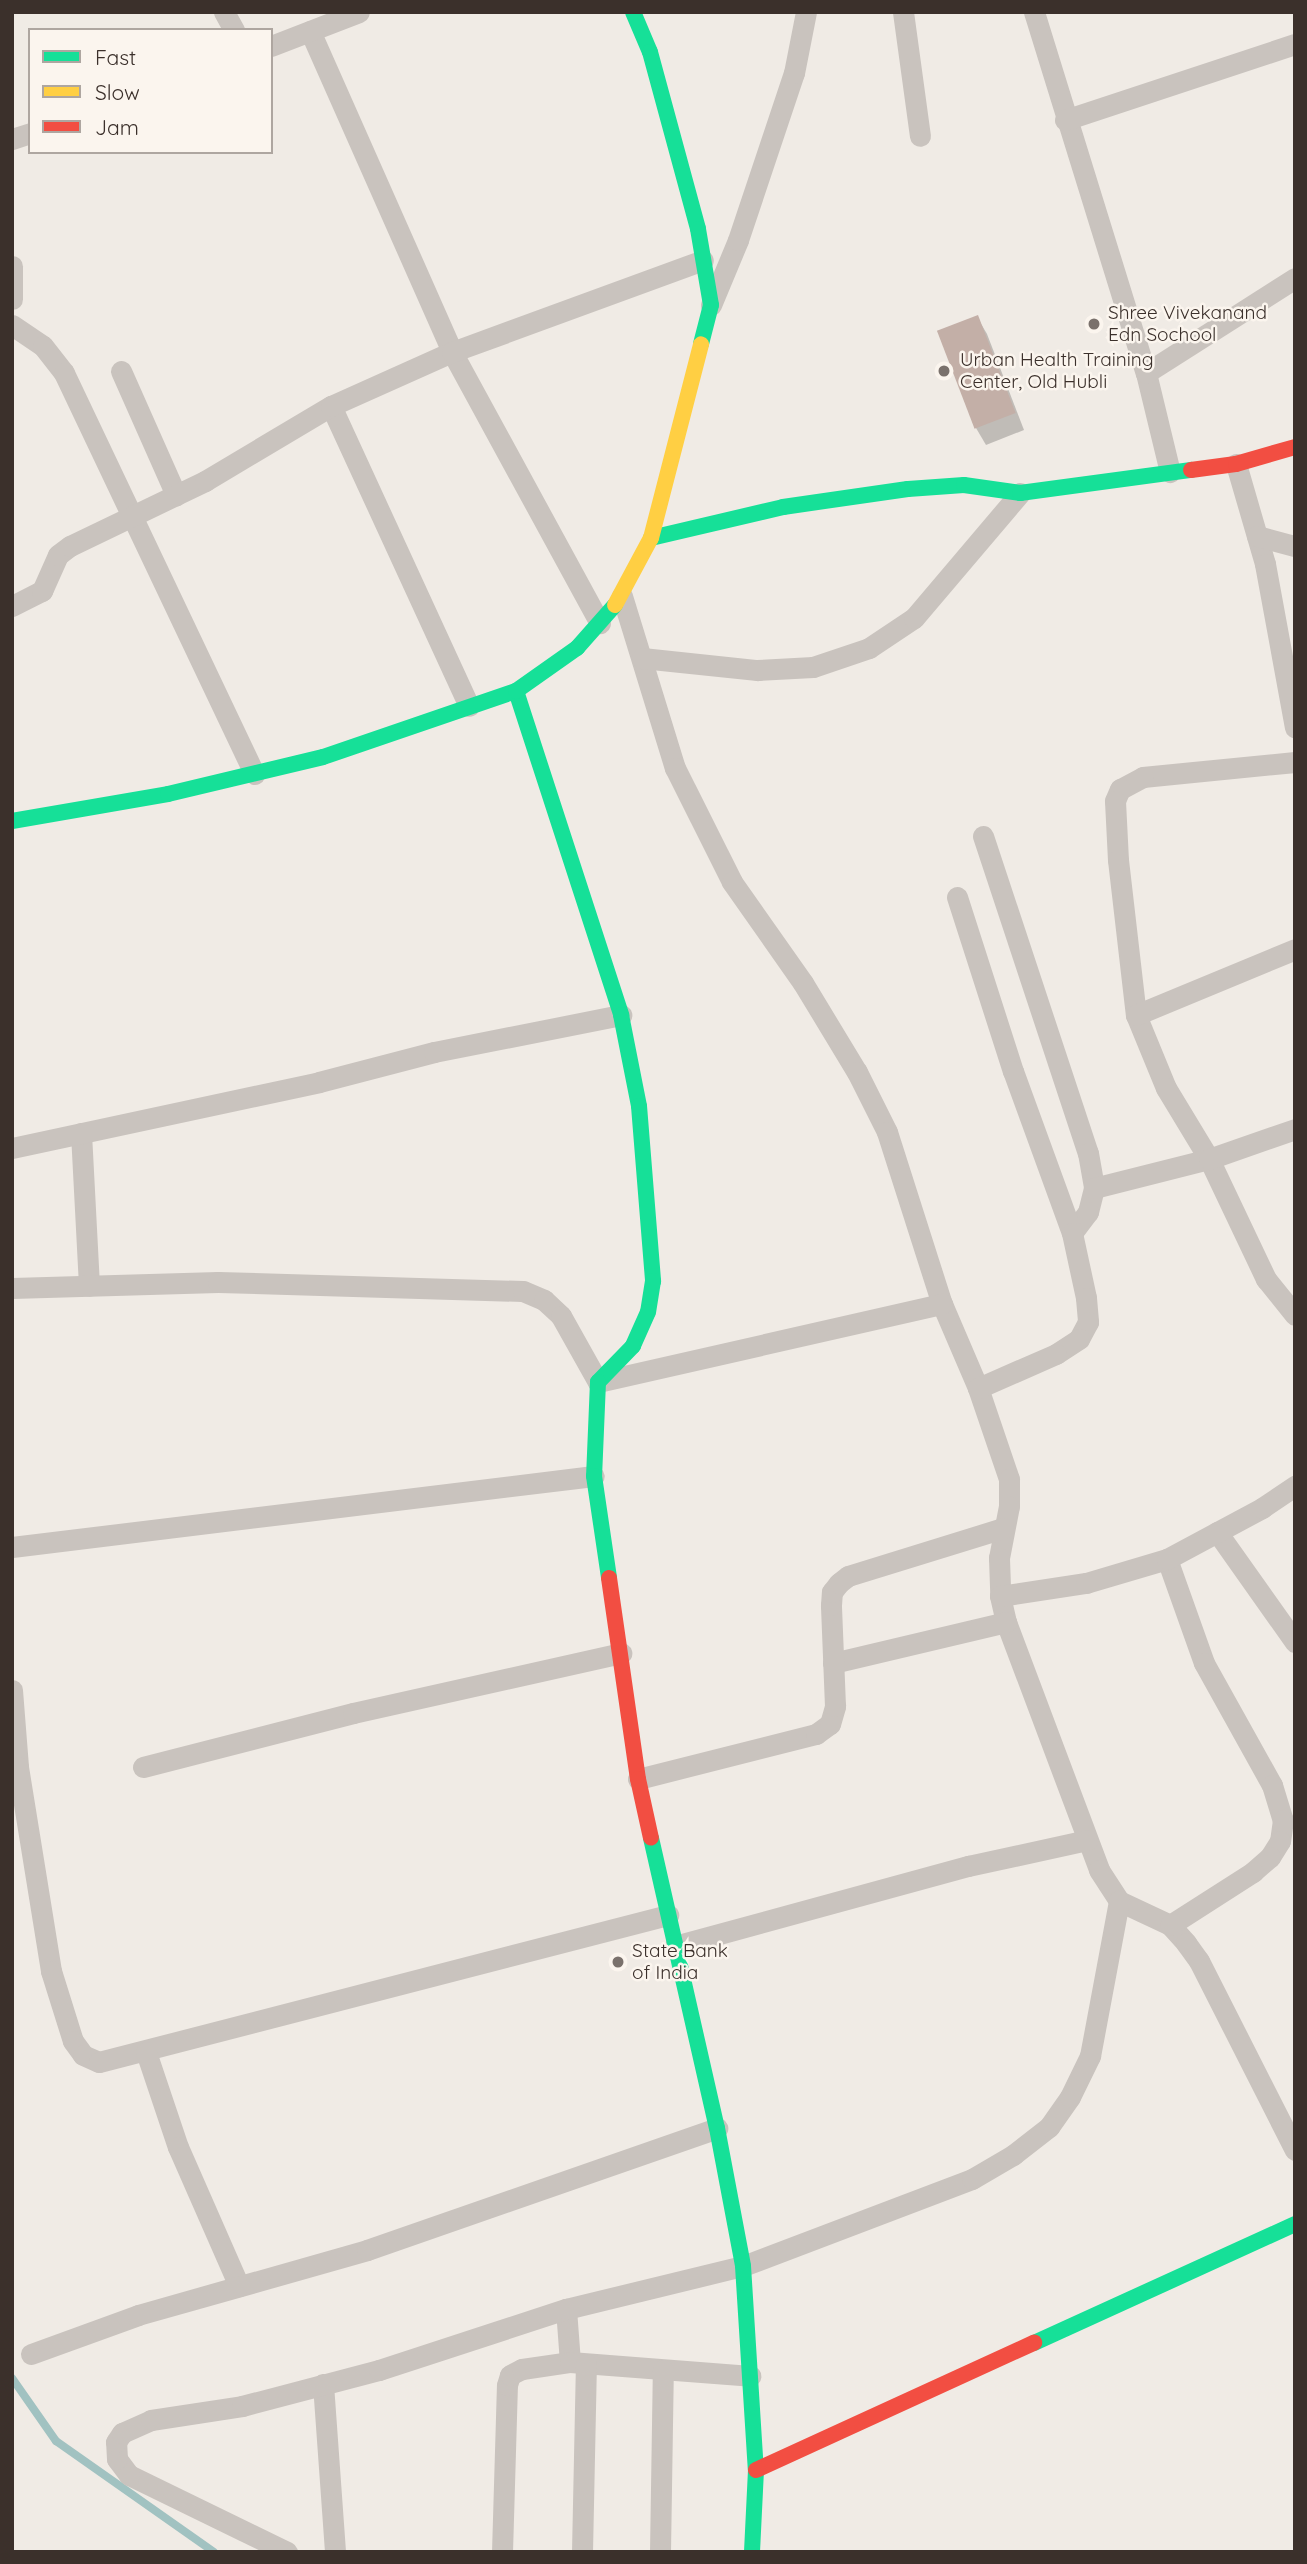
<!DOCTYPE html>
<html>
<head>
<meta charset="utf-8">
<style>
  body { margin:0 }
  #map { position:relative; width:1307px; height:2564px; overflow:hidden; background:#f0ebe5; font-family:Quicksand,sans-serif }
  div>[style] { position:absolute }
  .shadow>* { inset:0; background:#0003 }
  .stream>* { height:8px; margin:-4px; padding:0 4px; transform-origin:4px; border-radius:4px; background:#a1c2c1 }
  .building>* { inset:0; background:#c3afa7; transform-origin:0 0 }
  .street>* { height:21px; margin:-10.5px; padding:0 10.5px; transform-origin:10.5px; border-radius:10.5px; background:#c9c3be }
  .fast>* { height:16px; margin:-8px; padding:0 8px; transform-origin:8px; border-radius:8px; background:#16e098 }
  .slow>* { height:16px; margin:-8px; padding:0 8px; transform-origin:8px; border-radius:8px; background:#ffcf43 }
  .jam>* { height:16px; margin:-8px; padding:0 8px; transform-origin:8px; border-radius:8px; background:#f24e42 }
  .dots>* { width:19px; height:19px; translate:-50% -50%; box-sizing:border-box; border:4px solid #fbf5ee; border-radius:50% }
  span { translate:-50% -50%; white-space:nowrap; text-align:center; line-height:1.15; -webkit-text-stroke:5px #fbf5ee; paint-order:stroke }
  .poi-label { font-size:19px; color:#3b302b }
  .left { translate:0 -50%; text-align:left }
  .frame { position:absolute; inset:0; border:14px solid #3b302b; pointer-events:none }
  .legend { position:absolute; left:28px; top:28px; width:245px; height:126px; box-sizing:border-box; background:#fbf5ee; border:2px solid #aea6a0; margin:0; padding:9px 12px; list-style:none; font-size:21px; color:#3b302b }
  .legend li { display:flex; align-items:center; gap:14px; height:35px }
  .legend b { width:35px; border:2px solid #aea6a0 }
</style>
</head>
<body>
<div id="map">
  <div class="shadow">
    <i style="clip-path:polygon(977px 317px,987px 334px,1024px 430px,986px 445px,976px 428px)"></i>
  </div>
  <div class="stream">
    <i style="left:12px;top:2378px;width:77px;rotate:55.1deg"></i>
    <i style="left:56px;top:2441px;width:193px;rotate:35.1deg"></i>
  </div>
  <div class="building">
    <i style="left:978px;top:315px;width:105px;height:44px;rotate:69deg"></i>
  </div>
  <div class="street">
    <i style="left:224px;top:12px;width:21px;rotate:61deg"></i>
    <i style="left:903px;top:12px;width:125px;rotate:82.2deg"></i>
    <i style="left:1034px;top:12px;width:378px;rotate:72.8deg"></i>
    <i style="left:1146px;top:373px;width:102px;rotate:76.4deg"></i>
    <i style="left:310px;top:31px;width:351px;rotate:66.1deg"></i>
    <i style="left:452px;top:352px;width:309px;rotate:61.4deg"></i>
    <i style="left:271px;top:46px;width:94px;rotate:-21.1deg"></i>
    <i style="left:1065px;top:120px;width:242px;rotate:-18.3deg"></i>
    <i style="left:12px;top:139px;width:19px;rotate:-18deg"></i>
    <i style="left:12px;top:266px;width:33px;rotate:90deg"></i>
    <i style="left:711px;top:305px;width:70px;rotate:-67.4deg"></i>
    <i style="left:738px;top:240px;width:176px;rotate:-71.5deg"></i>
    <i style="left:794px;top:73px;width:62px;rotate:-78.9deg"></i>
    <i style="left:12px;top:325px;width:37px;rotate:34deg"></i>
    <i style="left:43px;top:346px;width:34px;rotate:52deg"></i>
    <i style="left:64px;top:373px;width:444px;rotate:64.6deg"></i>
    <i style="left:121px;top:371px;width:136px;rotate:66.1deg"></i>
    <i style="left:1146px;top:373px;width:177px;rotate:-32.5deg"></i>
    <i style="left:331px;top:406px;width:330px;rotate:65.3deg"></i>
    <i style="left:1236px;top:464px;width:104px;rotate:73.8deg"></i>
    <i style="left:1265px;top:564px;width:166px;rotate:79.6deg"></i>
    <i style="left:1257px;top:536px;width:39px;rotate:15deg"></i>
    <i style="left:622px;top:596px;width:180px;rotate:72.9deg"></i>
    <i style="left:675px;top:768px;width:127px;rotate:63.4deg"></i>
    <i style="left:732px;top:882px;width:123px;rotate:54.9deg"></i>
    <i style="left:803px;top:983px;width:104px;rotate:58.8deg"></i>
    <i style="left:857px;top:1072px;width:67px;rotate:63.4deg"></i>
    <i style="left:887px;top:1132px;width:181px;rotate:72.3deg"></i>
    <i style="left:942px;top:1304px;width:91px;rotate:66.8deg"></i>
    <i style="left:978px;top:1388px;width:96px;rotate:71.2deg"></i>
    <i style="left:1009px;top:1479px;width:27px;rotate:90deg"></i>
    <i style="left:1009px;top:1506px;width:53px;rotate:100.9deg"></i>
    <i style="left:999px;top:1558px;width:38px;rotate:88deg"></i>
    <i style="left:1000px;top:1596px;width:27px;rotate:77deg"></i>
    <i style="left:1006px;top:1622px;width:265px;rotate:69.4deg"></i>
    <i style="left:1099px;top:1870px;width:37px;rotate:57deg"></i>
    <i style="left:1119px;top:1901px;width:56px;rotate:25.2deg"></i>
    <i style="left:1170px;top:1925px;width:24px;rotate:48deg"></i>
    <i style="left:1186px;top:1943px;width:22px;rotate:54deg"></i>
    <i style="left:1199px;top:1961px;width:212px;rotate:63.1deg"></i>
    <i style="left:12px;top:606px;width:34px;rotate:-27deg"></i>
    <i style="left:42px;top:591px;width:39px;rotate:-66deg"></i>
    <i style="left:58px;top:555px;width:15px;rotate:-37deg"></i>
    <i style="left:70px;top:546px;width:150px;rotate:-25.7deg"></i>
    <i style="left:205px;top:481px;width:147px;rotate:-30.8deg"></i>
    <i style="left:331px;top:406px;width:133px;rotate:-24.1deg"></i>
    <i style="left:452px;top:352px;width:267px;rotate:-20.1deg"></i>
    <i style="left:642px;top:658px;width:116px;rotate:6deg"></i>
    <i style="left:757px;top:670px;width:56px;rotate:-3.1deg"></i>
    <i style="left:813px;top:667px;width:59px;rotate:-18.7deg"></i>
    <i style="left:869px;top:648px;width:54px;rotate:-33.7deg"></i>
    <i style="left:914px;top:618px;width:164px;rotate:-49.7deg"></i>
    <i style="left:1295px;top:762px;width:153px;rotate:174.4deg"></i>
    <i style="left:1143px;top:777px;width:26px;rotate:152deg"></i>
    <i style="left:1120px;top:789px;width:13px;rotate:113deg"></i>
    <i style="left:1115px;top:801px;width:59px;rotate:87.1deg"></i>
    <i style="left:1118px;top:860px;width:156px;rotate:83.4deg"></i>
    <i style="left:1136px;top:1015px;width:79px;rotate:67.7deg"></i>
    <i style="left:1166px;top:1088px;width:83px;rotate:58.8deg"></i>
    <i style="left:1209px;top:1159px;width:133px;rotate:64.6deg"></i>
    <i style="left:1266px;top:1279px;width:46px;rotate:51.1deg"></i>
    <i style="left:983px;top:836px;width:334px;rotate:71.7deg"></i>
    <i style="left:1088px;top:1153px;width:36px;rotate:80deg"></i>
    <i style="left:1094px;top:1188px;width:25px;rotate:104deg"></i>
    <i style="left:1088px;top:1212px;width:26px;rotate:127deg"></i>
    <i style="left:957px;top:897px;width:183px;rotate:72.2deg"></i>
    <i style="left:1013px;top:1071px;width:172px;rotate:70deg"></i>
    <i style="left:1072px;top:1233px;width:66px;rotate:77.8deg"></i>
    <i style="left:1086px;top:1298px;width:24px;rotate:85deg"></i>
    <i style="left:1088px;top:1322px;width:19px;rotate:118deg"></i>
    <i style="left:1079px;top:1339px;width:27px;rotate:147deg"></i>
    <i style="left:1056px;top:1354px;width:85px;rotate:156.4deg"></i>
    <i style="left:1136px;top:1015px;width:172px;rotate:-22.5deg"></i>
    <i style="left:81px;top:1133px;width:153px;rotate:87deg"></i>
    <i style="left:12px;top:1148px;width:314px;rotate:-12.1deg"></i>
    <i style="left:319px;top:1082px;width:119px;rotate:-14.6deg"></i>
    <i style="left:434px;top:1052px;width:191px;rotate:-11.2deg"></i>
    <i style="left:1094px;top:1188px;width:119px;rotate:-14.2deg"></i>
    <i style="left:1209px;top:1159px;width:91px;rotate:-19.2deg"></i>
    <i style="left:12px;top:1288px;width:206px;rotate:-1.7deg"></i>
    <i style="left:218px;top:1282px;width:305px;rotate:1.7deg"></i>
    <i style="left:523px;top:1291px;width:23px;rotate:23deg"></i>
    <i style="left:544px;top:1300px;width:23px;rotate:43deg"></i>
    <i style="left:561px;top:1316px;width:76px;rotate:60.7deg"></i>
    <i style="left:598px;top:1382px;width:353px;rotate:-12.8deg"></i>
    <i style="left:1217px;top:1532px;width:135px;rotate:54.7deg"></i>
    <i style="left:12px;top:1547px;width:586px;rotate:-6.96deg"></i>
    <i style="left:1167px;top:1559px;width:110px;rotate:70.4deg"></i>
    <i style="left:1204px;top:1663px;width:140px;rotate:60.9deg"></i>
    <i style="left:1272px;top:1785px;width:37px;rotate:73deg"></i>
    <i style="left:1283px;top:1820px;width:21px;rotate:98deg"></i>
    <i style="left:1280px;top:1841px;width:19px;rotate:122deg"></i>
    <i style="left:1270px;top:1857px;width:23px;rotate:139deg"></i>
    <i style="left:1253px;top:1872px;width:98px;rotate:147.4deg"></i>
    <i style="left:1000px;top:1596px;width:87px;rotate:-8.6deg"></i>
    <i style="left:1086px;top:1583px;width:84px;rotate:-16.5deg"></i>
    <i style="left:1167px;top:1559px;width:108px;rotate:-28.2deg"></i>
    <i style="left:1262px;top:1508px;width:40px;rotate:-34deg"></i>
    <i style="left:833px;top:1663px;width:178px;rotate:-13.3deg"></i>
    <i style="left:12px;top:1690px;width:77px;rotate:85.5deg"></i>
    <i style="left:18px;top:1767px;width:207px;rotate:80.8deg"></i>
    <i style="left:51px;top:1971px;width:73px;rotate:72.6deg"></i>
    <i style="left:73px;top:2041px;width:17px;rotate:54deg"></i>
    <i style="left:83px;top:2055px;width:17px;rotate:24deg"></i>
    <i style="left:99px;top:2062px;width:588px;rotate:-14.49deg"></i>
    <i style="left:143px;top:1767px;width:217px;rotate:-14.4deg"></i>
    <i style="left:353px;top:1713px;width:275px;rotate:-12.6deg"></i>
    <i style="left:638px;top:1779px;width:184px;rotate:-14.2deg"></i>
    <i style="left:816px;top:1734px;width:17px;rotate:-36deg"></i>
    <i style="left:830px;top:1724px;width:19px;rotate:-74deg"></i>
    <i style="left:835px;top:1706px;width:101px;rotate:-92.3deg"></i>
    <i style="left:831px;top:1605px;width:13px;rotate:-86deg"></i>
    <i style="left:832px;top:1592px;width:11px;rotate:-52deg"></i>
    <i style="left:839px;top:1583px;width:11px;rotate:-38deg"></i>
    <i style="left:848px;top:1576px;width:162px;rotate:-17.2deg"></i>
    <i style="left:675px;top:1946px;width:304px;rotate:-15.3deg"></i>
    <i style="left:968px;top:1866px;width:122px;rotate:-12.3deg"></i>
    <i style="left:146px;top:2052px;width:100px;rotate:71.4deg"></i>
    <i style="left:178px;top:2147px;width:152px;rotate:66.3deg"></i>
    <i style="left:566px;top:2309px;width:53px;rotate:85.7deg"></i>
    <i style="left:31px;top:2354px;width:114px;rotate:-20deg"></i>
    <i style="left:138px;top:2315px;width:238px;rotate:-15.8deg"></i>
    <i style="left:367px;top:2250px;width:371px;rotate:-19.2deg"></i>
    <i style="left:323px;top:2384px;width:168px;rotate:85.9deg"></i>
    <i style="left:287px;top:2552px;width:176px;rotate:-154deg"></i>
    <i style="left:129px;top:2475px;width:20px;rotate:-127deg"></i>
    <i style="left:117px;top:2459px;width:17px;rotate:-93deg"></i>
    <i style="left:116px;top:2442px;width:11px;rotate:-56deg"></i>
    <i style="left:122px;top:2433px;width:32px;rotate:-24deg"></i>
    <i style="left:151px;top:2420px;width:92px;rotate:-8.7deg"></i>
    <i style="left:242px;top:2406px;width:142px;rotate:-14.7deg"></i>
    <i style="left:379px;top:2370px;width:197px;rotate:-18.1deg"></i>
    <i style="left:566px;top:2309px;width:182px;rotate:-13.7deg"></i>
    <i style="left:743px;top:2266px;width:245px;rotate:-20.8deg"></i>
    <i style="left:972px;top:2179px;width:48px;rotate:-30.3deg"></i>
    <i style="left:1013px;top:2155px;width:46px;rotate:-37.9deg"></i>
    <i style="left:1049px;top:2127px;width:37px;rotate:-55deg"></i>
    <i style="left:1070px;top:2097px;width:46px;rotate:-64deg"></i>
    <i style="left:1090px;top:2056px;width:158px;rotate:-79.4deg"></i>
    <i style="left:502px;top:2552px;width:167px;rotate:-88.3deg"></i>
    <i style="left:507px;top:2385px;width:10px;rotate:-73deg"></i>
    <i style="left:510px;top:2375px;width:13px;rotate:-27deg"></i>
    <i style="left:522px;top:2369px;width:49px;rotate:-8.3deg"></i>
    <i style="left:570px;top:2362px;width:181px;rotate:4.4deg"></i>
    <i style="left:582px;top:2552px;width:188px;rotate:-88.8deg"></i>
    <i style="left:660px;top:2552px;width:182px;rotate:-89.1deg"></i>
  </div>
  <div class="fast">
    <i style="left:633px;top:12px;width:43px;rotate:67deg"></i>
    <i style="left:650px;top:52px;width:183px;rotate:74.8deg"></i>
    <i style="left:698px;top:229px;width:77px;rotate:80.3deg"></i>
    <i style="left:711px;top:305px;width:40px;rotate:104.4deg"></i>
    <i style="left:651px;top:538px;width:136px;rotate:-13.2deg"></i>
    <i style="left:783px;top:507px;width:126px;rotate:-8.2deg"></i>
    <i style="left:908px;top:489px;width:56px;rotate:-4.1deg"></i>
    <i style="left:964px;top:485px;width:57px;rotate:8.1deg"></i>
    <i style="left:1020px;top:493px;width:173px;rotate:-7.7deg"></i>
    <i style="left:516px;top:691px;width:341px;rotate:72deg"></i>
    <i style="left:621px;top:1015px;width:93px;rotate:78.8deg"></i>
    <i style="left:639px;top:1106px;width:176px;rotate:85.4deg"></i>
    <i style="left:653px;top:1281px;width:31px;rotate:99deg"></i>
    <i style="left:648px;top:1312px;width:37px;rotate:114deg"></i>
    <i style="left:633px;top:1346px;width:50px;rotate:134.2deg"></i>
    <i style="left:598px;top:1382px;width:94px;rotate:92.4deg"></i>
    <i style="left:594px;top:1476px;width:103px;rotate:81.6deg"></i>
    <i style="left:12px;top:821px;width:158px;rotate:-9.8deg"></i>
    <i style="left:168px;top:794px;width:159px;rotate:-13.4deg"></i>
    <i style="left:323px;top:757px;width:204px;rotate:-18.9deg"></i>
    <i style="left:516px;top:691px;width:75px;rotate:-35.2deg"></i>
    <i style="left:577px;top:648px;width:57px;rotate:-48.5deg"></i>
    <i style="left:651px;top:1838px;width:297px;rotate:77.2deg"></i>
    <i style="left:717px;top:2128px;width:140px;rotate:79.3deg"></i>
    <i style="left:743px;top:2266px;width:204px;rotate:86.4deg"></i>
    <i style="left:756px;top:2470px;width:82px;rotate:92.8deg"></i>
    <i style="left:1034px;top:2343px;width:287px;rotate:-24.5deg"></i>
  </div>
  <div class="slow">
    <i style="left:615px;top:605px;width:76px;rotate:-61.8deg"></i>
    <i style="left:651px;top:538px;width:200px;rotate:-75.5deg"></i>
  </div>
  <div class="jam">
    <i style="left:1191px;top:470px;width:45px;rotate:-7.6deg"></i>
    <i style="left:1236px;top:464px;width:61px;rotate:-16.1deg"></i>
    <i style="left:609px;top:1578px;width:203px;rotate:81.8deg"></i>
    <i style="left:638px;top:1779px;width:60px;rotate:77.6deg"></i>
    <i style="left:756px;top:2470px;width:306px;rotate:-24.6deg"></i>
  </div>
  <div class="dots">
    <i style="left:1094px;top:324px;background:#7a716c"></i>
    <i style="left:944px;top:371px;background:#7a716c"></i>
    <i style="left:618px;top:1962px;background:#7a716c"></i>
  </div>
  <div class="poi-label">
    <span class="left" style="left:1108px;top:324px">Shree Vivekanand<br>Edn Sochool</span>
    <span class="left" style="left:960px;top:371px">Urban Health Training<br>Center, Old Hubli</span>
    <span class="left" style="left:632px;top:1962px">State Bank<br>of India</span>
  </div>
  <div class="frame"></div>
  <ul class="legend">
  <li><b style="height:9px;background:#16e098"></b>Fast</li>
  <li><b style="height:9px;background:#ffcf43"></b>Slow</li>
  <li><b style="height:9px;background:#f24e42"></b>Jam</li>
  </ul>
</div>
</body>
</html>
